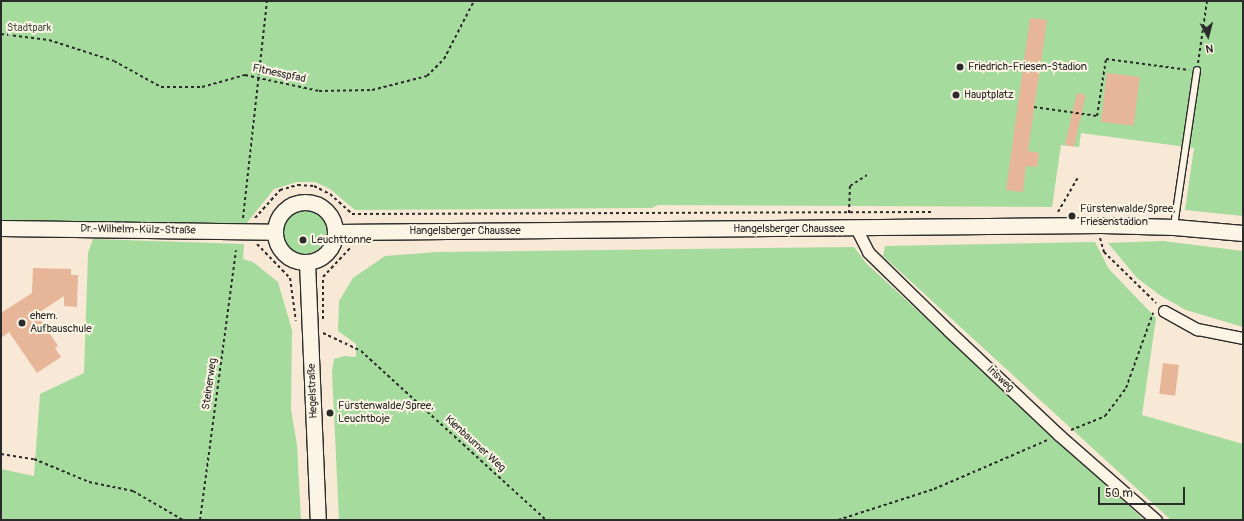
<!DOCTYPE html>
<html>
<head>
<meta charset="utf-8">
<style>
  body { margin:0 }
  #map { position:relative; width:1244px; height:521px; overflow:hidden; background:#f8e8d6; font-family:Pangolin,sans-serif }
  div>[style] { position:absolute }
  .green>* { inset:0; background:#a6db9e }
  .round { border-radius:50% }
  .building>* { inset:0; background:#e7b699; transform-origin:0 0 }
  .path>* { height:2px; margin-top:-1px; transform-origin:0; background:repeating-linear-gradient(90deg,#2b2b2b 0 3px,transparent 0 6px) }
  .roads { filter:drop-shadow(1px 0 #2b2b2b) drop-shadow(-1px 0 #2b2b2b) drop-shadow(0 1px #2b2b2b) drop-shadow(0 -1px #2b2b2b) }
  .lane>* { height:5.5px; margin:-2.75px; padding:0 2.75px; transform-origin:2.75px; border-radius:2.75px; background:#fcf5e5 }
  .street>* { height:11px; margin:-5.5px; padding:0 5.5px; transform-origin:5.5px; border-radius:5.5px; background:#fcf5e5 }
  .secondary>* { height:15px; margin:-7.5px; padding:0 7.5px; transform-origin:7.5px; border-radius:7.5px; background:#fcf5e5 }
  .secondary>.ring { margin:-7.5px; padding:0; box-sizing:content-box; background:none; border:15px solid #fcf5e5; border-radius:50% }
  .dots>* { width:11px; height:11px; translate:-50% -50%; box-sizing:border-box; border:2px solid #fcf5e5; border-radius:50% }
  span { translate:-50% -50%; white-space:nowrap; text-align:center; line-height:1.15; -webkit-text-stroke:4px #fcf5e5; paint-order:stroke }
  .park-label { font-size:11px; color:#4a5748 }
  .poi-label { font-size:11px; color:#2b2b2b }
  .left { translate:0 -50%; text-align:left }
  .street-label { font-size:11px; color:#2b2b2b }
  .frame { position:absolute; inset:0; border:2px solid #2b2b2b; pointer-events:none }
  .north { position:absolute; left:1188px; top:16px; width:40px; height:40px; -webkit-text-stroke:3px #fcf5e5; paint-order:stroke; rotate:173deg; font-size:11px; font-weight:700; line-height:16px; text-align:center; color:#2b2b2b }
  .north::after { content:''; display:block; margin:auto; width:14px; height:18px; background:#2b2b2b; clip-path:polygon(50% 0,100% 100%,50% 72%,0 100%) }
  .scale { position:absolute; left:1098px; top:487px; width:87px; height:18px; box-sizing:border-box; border:2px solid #2b2b2b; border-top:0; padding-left:5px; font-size:12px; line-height:14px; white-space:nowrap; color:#2b2b2b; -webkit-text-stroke:3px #fcf5e5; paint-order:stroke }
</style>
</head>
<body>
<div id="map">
  <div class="green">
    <i style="clip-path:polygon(1px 1px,1243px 1px,1243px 216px,1185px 210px,1194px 148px,1081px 133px,1079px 147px,1061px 145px,1052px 207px,658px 205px,652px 208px,355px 210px,330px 189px,315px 182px,297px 182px,274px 189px,246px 224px,1px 221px)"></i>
    <i class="round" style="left:281px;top:208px;width:46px;height:46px"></i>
    <i style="clip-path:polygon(93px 239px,244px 244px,243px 259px,253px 262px,278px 282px,292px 330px,291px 409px,297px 445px,301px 520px,1px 520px,1px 469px,34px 476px,40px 394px,84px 373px,88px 253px)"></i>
    <i style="clip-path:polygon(1163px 241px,1243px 251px,1243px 327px,1186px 310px,1161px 296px,1137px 278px,1108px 243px)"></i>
    <i style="clip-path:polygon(1095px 242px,1109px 269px,1156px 318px,1142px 415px,1243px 444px,1243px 520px,1171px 520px,883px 256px,885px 246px)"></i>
    <i style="clip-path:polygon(854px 247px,866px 263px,1144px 520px,339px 520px,332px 371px,334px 359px,344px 356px,356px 357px,356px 344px,338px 331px,339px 301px,353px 278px,385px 256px,438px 252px)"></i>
  </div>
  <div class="building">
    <i style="clip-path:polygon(1030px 18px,1047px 20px,1028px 151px,1039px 153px,1037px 167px,1026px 166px,1023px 192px,1006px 190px)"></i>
    <i style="left:1107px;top:73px;width:33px;height:49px;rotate:7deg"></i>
    <i style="left:1077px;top:93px;width:9px;height:53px;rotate:13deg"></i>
    <i style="clip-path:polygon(33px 268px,71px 269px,71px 275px,78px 275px,77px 307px,64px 306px,64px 296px,37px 314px,58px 346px,55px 348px,61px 357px,37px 373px,9px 332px,1px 338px,1px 313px,32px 293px)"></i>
    <i style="left:1163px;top:363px;width:16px;height:31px;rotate:7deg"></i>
  </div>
  <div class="path">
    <i style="left:1px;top:34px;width:48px;rotate:7.1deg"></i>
    <i style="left:49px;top:40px;width:68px;rotate:17.9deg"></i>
    <i style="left:114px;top:61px;width:54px;rotate:29deg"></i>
    <i style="left:161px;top:87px;width:41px"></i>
    <i style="left:202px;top:87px;width:45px;rotate:-15.6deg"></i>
    <i style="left:245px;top:75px;width:76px;rotate:12.2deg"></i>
    <i style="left:319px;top:91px;width:53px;rotate:-1.1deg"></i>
    <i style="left:372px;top:90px;width:57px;rotate:-14.3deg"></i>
    <i style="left:427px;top:76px;width:24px;rotate:-45deg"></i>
    <i style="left:444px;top:59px;width:65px;rotate:-62.7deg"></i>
    <i style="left:1198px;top:63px;width:63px;rotate:-81.7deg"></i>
    <i style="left:1034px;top:107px;width:64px;rotate:8.1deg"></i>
    <i style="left:1097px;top:116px;width:58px;rotate:-81deg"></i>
    <i style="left:1106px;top:59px;width:84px;rotate:7.5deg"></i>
    <i style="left:1127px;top:211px;width:42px"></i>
    <i style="left:1058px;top:212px;width:39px;rotate:-60deg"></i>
    <i style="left:849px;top:213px;width:27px;rotate:-88deg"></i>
    <i style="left:850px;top:186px;width:20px;rotate:-33deg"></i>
    <i style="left:243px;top:218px;width:218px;rotate:-83.7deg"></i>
    <i style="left:255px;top:218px;width:38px;rotate:-48deg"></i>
    <i style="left:280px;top:190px;width:19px;rotate:-16deg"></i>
    <i style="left:298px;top:185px;width:16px;rotate:4deg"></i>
    <i style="left:314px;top:186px;width:18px;rotate:27deg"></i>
    <i style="left:330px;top:194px;width:30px;rotate:42deg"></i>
    <i style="left:352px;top:214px;width:581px;rotate:-0.2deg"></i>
    <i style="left:1100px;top:238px;width:15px;rotate:74deg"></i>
    <i style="left:1104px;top:252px;width:73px;rotate:44.4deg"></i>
    <i style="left:257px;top:244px;width:47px;rotate:45.9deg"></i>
    <i style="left:290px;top:278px;width:43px;rotate:82.1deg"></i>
    <i style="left:323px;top:319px;width:42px;rotate:-90deg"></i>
    <i style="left:323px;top:277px;width:42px;rotate:-46.9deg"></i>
    <i style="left:323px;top:333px;width:42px;rotate:25.3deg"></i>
    <i style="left:361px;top:351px;width:251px;rotate:42.4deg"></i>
    <i style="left:1071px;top:430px;width:37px;rotate:-22deg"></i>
    <i style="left:1105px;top:416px;width:35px;rotate:-53deg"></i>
    <i style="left:1126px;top:388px;width:80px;rotate:-70.2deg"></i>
    <i style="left:1px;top:454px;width:33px;rotate:9deg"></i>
    <i style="left:34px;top:459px;width:60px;rotate:22.7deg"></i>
    <i style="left:89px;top:482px;width:45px;rotate:11.6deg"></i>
    <i style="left:133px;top:491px;width:58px;rotate:30.1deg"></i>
    <i style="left:200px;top:520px;width:272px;rotate:-82.4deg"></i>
    <i style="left:838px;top:520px;width:101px;rotate:-17.9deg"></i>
    <i style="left:934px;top:489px;width:124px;rotate:-23.3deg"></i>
  </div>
  <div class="roads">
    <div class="lane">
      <i style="left:1174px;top:226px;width:157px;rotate:-81.6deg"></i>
    </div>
    <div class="street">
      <i style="left:856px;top:228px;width:27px;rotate:63deg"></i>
      <i style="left:868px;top:252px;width:113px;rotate:44.3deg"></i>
      <i style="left:949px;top:331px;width:151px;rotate:43.4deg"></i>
      <i style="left:1059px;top:435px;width:129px;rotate:41.2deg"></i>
      <i style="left:1164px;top:311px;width:38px;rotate:29deg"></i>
      <i style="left:1197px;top:329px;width:47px;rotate:11.1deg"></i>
    </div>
    <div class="secondary">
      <i class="ring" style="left:275px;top:202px;width:45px;height:45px"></i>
      <i style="left:1px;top:228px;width:273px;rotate:0.8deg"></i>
      <i style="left:335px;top:232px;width:767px;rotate:-0.52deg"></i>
      <i style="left:1102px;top:225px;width:72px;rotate:1.6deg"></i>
      <i style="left:1174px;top:227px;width:69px;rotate:5deg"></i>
      <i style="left:307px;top:262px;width:258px;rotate:87.6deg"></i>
    </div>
  </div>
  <div class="dots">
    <i style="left:960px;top:67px;background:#2b2b2b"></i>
    <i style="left:956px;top:95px;background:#2b2b2b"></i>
    <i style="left:1072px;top:216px;background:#2b2b2b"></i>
    <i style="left:303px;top:240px;background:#2b2b2b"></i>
    <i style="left:22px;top:323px;background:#2b2b2b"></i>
    <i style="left:330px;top:413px;background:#2b2b2b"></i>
  </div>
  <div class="park-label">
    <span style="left:29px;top:28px">Stadtpark</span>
  </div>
  <div class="poi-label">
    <span class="left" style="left:968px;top:67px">Friedrich-Friesen-Stadion</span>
    <span class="left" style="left:964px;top:95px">Hauptplatz</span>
    <span class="left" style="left:1080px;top:216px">Fürstenwalde/Spree,<br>Friesenstadion</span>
    <span class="left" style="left:311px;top:240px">Leuchttonne</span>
    <span class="left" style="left:30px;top:323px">ehem.<br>Aufbauschule</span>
    <span class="left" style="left:338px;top:413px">Fürstenwalde/Spree,<br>Leuchtboje</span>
  </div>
  <div class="street-label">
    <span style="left:279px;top:74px;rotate:12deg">Fitnesspfad</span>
    <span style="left:789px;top:229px">Hangelsberger Chaussee</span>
    <span style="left:138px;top:230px;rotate:1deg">Dr.-Wilhelm-Külz-Straße</span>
    <span style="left:465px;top:231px">Hangelsberger Chaussee</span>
    <span style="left:1000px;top:379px;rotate:43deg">Irisweg</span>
    <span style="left:210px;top:384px;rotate:-82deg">Steinerweg</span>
    <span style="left:313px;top:391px;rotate:-92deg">Hegelstraße</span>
    <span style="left:475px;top:444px;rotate:42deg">Kienbaumer Weg</span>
  </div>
  <div class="frame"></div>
  <div class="north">N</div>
  <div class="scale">50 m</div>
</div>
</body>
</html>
